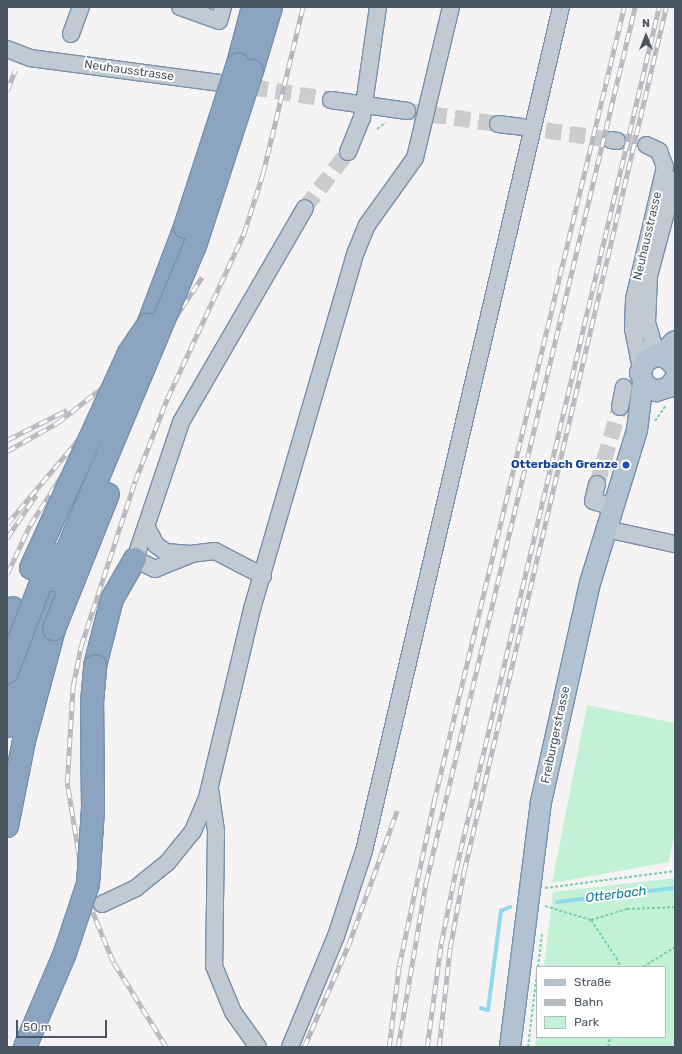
<!DOCTYPE html>
<html>
<head>
<meta charset="utf-8">
<style>
  body { margin:0 }
  #map { position:relative; width:682px; height:1054px; overflow:hidden; background:#f5f3f3; font-family:Rubik,sans-serif }
  div>[style] { position:absolute }
  .green>* { inset:0; background:#c3f1d5 }
  .stream>* { height:3.5px; margin:-1.75px; padding:0 1.75px; transform-origin:1.75px; border-radius:1.75px; background:#90daee }
  .minor-tunnel>* { height:16px; margin-top:-8px; transform-origin:0; background:repeating-linear-gradient(90deg,#caccce 0 16px,transparent 0 24px) }
  .path>* { height:2px; margin-top:-1px; transform-origin:0; background:repeating-linear-gradient(90deg,#7ad0a6 0 3px,transparent 0 5px) }
  .roads { filter:drop-shadow(1px 0 #7690ad) drop-shadow(-1px 0 #7690ad) drop-shadow(0 1px #7690ad) drop-shadow(0 -1px #7690ad) }
  .minor>* { height:16px; margin:-8px; padding:0 8px; transform-origin:8px; border-radius:8px; background:#c1cad2 }
  .major>* { height:20px; margin:-10px; padding:0 10px; transform-origin:10px; border-radius:10px; background:#b3c2d1 }
  .highway>* { height:22px; margin:-11px; padding:0 11px; transform-origin:11px; border-radius:11px; background:#8ba5c1 }
  .rail>* { height:4.5px; margin-top:-2.25px; transform-origin:0; background:repeating-linear-gradient(90deg,#fff 0 9px,#b5b8bd 0 18px); box-sizing:border-box; border-block:1px solid #b5b8bd }
  .bridges { filter:drop-shadow(1px 0 #7690ad) drop-shadow(-1px 0 #7690ad) drop-shadow(0 1px #7690ad) drop-shadow(0 -1px #7690ad) }
  .highway-bridge>* { height:22px; margin:-11px; padding:0 11px; transform-origin:11px; border-radius:11px; background:#8ba5c1 }
  .dots>* { width:11px; height:11px; translate:-50% -50%; box-sizing:border-box; border:2px solid #fff; border-radius:50% }
  span { translate:-50% -50%; white-space:nowrap; text-align:center; line-height:1.15; -webkit-text-stroke:4px #fff; paint-order:stroke }
  .street-label { font-size:12px; color:#4a5661 }
  .transit-label { font-size:12px; color:#164399; font-weight:700 }
  .right { translate:-100% -50%; text-align:right }
  .water-label { font-size:13px; color:#0c7c9b; font-style:italic }
  .frame { position:absolute; inset:0; border:8px solid #4a5661; pointer-events:none }
  .legend { position:absolute; left:536px; top:966px; width:130px; height:72px; box-sizing:border-box; background:#fff; border:1px solid #b7bbc0; margin:0; padding:5px 7px; list-style:none; font-size:12px; color:#4a5661 }
  .legend li { display:flex; align-items:center; gap:8px; height:20px }
  .legend b { width:20px; border:1px solid #b7bbc0 }
  .north { position:absolute; left:626px; top:16px; width:40px; height:40px; -webkit-text-stroke:3px #fff; paint-order:stroke; rotate:0deg; font-size:11px; font-weight:700; line-height:16px; text-align:center; color:#4a5661 }
  .north::after { content:''; display:block; margin:auto; width:14px; height:18px; background:#4a5661; clip-path:polygon(50% 0,100% 100%,50% 72%,0 100%) }
  .scale { position:absolute; left:16px; top:1020px; width:91px; height:18px; box-sizing:border-box; border:2px solid #4a5661; border-top:0; padding-left:5px; font-size:12px; line-height:14px; white-space:nowrap; color:#4a5661; -webkit-text-stroke:3px #fff; paint-order:stroke }
</style>
</head>
<body>
<div id="map">
  <div class="green">
    <i style="clip-path:polygon(587px 705px,675px 723px,675px 830px,669px 862px,552px 883px)"></i>
    <i style="clip-path:polygon(675px 878px,675px 1047px,535px 1047px,537px 1028px,537px 1037px,665px 1037px,665px 967px,544px 967px,553px 892px)"></i>
  </div>
  <div class="stream">
    <i style="left:557px;top:902px;width:119px;rotate:-6.8deg"></i>
    <i style="left:481px;top:1008px;width:7px;rotate:16deg"></i>
    <i style="left:488px;top:1010px;width:100px;rotate:-82.5deg"></i>
    <i style="left:501px;top:911px;width:10px;rotate:-24deg"></i>
  </div>
  <div class="minor-tunnel">
    <i style="left:252px;top:87px;width:80px;rotate:9.3deg"></i>
    <i style="left:407px;top:111px;width:92px;rotate:8.1deg"></i>
    <i style="left:522px;top:127px;width:90px;rotate:8.3deg"></i>
    <i style="left:617px;top:141px;width:29px;rotate:8deg"></i>
    <i style="left:305px;top:208px;width:71px;rotate:-52.5deg"></i>
    <i style="left:597px;top:484px;width:80px;rotate:-73.4deg"></i>
  </div>
  <div class="path">
    <i style="left:377px;top:129px;width:11px;rotate:-38deg"></i>
    <i style="left:655px;top:421px;width:19px;rotate:-55deg"></i>
    <i style="left:545px;top:888px;width:131px;rotate:-7.5deg"></i>
    <i style="left:545px;top:906px;width:48px;rotate:16.9deg"></i>
    <i style="left:591px;top:920px;width:38px;rotate:-17deg"></i>
    <i style="left:627px;top:909px;width:48px;rotate:-2.4deg"></i>
    <i style="left:591px;top:920px;width:50px;rotate:56.3deg"></i>
    <i style="left:619px;top:962px;width:5px;rotate:101deg"></i>
    <i style="left:538px;top:967px;width:34px;rotate:-83deg"></i>
    <i style="left:643px;top:967px;width:38px;rotate:-32deg"></i>
    <i style="left:528px;top:1047px;width:75px;rotate:-83.1deg"></i>
    <i style="left:608px;top:1047px;width:10px;rotate:-79deg"></i>
  </div>
  <div class="roads">
    <div class="minor">
      <i style="left:180px;top:7px;width:41px;rotate:19.7deg"></i>
      <i style="left:219px;top:21px;width:15px;rotate:-74deg"></i>
      <i style="left:71px;top:34px;width:29px;rotate:-70deg"></i>
      <i style="left:7px;top:49px;width:25px;rotate:21deg"></i>
      <i style="left:30px;top:58px;width:214px;rotate:7.5deg"></i>
      <i style="left:331px;top:100px;width:77px;rotate:8.2deg"></i>
      <i style="left:498px;top:124px;width:24px;rotate:7deg"></i>
      <i style="left:611px;top:140px;width:6px;rotate:9deg"></i>
      <i style="left:348px;top:152px;width:37px;rotate:-68deg"></i>
      <i style="left:362px;top:118px;width:112px;rotate:-81.8deg"></i>
      <i style="left:648px;top:352px;width:10px;rotate:-61deg"></i>
      <i style="left:653px;top:343px;width:22px;rotate:-106deg"></i>
      <i style="left:647px;top:322px;width:46px;rotate:-87.5deg"></i>
      <i style="left:649px;top:276px;width:100px;rotate:-75deg"></i>
      <i style="left:641px;top:369px;width:41px;rotate:-101.3deg"></i>
      <i style="left:633px;top:329px;width:30px;rotate:-88deg"></i>
      <i style="left:634px;top:299px;width:136px;rotate:-76.8deg"></i>
      <i style="left:665px;top:167px;width:17px;rotate:-111deg"></i>
      <i style="left:659px;top:151px;width:14px;rotate:-155deg"></i>
      <i style="left:620px;top:407px;width:20px;rotate:-79deg"></i>
      <i style="left:597px;top:484px;width:17px;rotate:103deg"></i>
      <i style="left:593px;top:501px;width:21px;rotate:17deg"></i>
      <i style="left:146px;top:526px;width:21px;rotate:62deg"></i>
      <i style="left:156px;top:545px;width:12px;rotate:35deg"></i>
      <i style="left:166px;top:552px;width:24px;rotate:5deg"></i>
      <i style="left:606px;top:529px;width:71px;rotate:12.3deg"></i>
      <i style="left:263px;top:576px;width:54px;rotate:-152.5deg"></i>
      <i style="left:215px;top:551px;width:23px;rotate:173deg"></i>
      <i style="left:192px;top:554px;width:40px;rotate:158deg"></i>
      <i style="left:155px;top:569px;width:22px;rotate:-153deg"></i>
      <i style="left:135px;top:559px;width:145px;rotate:-71.4deg"></i>
      <i style="left:181px;top:422px;width:247px;rotate:-59.9deg"></i>
      <i style="left:210px;top:789px;width:42px;rotate:81.9deg"></i>
      <i style="left:216px;top:831px;width:135px;rotate:90.8deg"></i>
      <i style="left:214px;top:966px;width:50px;rotate:67.6deg"></i>
      <i style="left:233px;top:1012px;width:43px;rotate:54.5deg"></i>
      <i style="left:102px;top:904px;width:38px;rotate:-25deg"></i>
      <i style="left:136px;top:888px;width:40px;rotate:-39deg"></i>
      <i style="left:167px;top:863px;width:41px;rotate:-50.9deg"></i>
      <i style="left:193px;top:831px;width:36px;rotate:-67deg"></i>
      <i style="left:207px;top:798px;width:194px;rotate:-76.6deg"></i>
      <i style="left:252px;top:609px;width:372px;rotate:-73.8deg"></i>
      <i style="left:356px;top:252px;width:29px;rotate:-68deg"></i>
      <i style="left:367px;top:225px;width:82px;rotate:-54.4deg"></i>
      <i style="left:415px;top:158px;width:155px;rotate:-76.6deg"></i>
      <i style="left:290px;top:1047px;width:120px;rotate:-67.5deg"></i>
      <i style="left:336px;top:936px;width:89px;rotate:-71.8deg"></i>
      <i style="left:364px;top:851px;width:867px;rotate:-76.86deg"></i>
    </div>
    <div class="major">
      <i style="left:660px;top:356px;width:21px;rotate:-45deg"></i>
      <i style="left:675px;top:367px;width:11px;rotate:-131deg"></i>
      <i style="left:668px;top:359px;width:12px;rotate:-160deg"></i>
      <i style="left:657px;top:355px;width:13px;rotate:151deg"></i>
      <i style="left:646px;top:361px;width:13px;rotate:117deg"></i>
      <i style="left:640px;top:373px;width:13px;rotate:67deg"></i>
      <i style="left:645px;top:385px;width:13px;rotate:29deg"></i>
      <i style="left:656px;top:391px;width:14px;rotate:-17deg"></i>
      <i style="left:669px;top:387px;width:10px;rotate:-53deg"></i>
      <i style="left:510px;top:1047px;width:247px;rotate:-82.8deg"></i>
      <i style="left:541px;top:802px;width:224px;rotate:-77.4deg"></i>
      <i style="left:590px;top:583px;width:160px;rotate:-72.9deg"></i>
      <i style="left:637px;top:430px;width:48px;rotate:-82.9deg"></i>
    </div>
    <div class="highway">
      <i style="left:238px;top:64px;width:59px;rotate:-75.3deg"></i>
      <i style="left:252px;top:71px;width:67px;rotate:-73.5deg"></i>
      <i style="left:148px;top:325px;width:105px;rotate:-69.3deg"></i>
      <i style="left:7px;top:622px;width:15px;rotate:-67deg"></i>
      <i style="left:95px;top:666px;width:69px;rotate:-75.8deg"></i>
      <i style="left:112px;top:599px;width:46px;rotate:-60.1deg"></i>
      <i style="left:7px;top:726px;width:154px;rotate:-71.8deg"></i>
      <i style="left:7px;top:826px;width:87px;rotate:-78.7deg"></i>
      <i style="left:24px;top:741px;width:116px;rotate:-75deg"></i>
    </div>
  </div>
  <div class="rail">
    <i style="left:7px;top:91px;width:22px;rotate:-69deg"></i>
    <i style="left:7px;top:440px;width:67px;rotate:-26.6deg"></i>
    <i style="left:7px;top:451px;width:57px;rotate:-29.2deg"></i>
    <i style="left:57px;top:423px;width:100px;rotate:-38.1deg"></i>
    <i style="left:7px;top:524px;width:127px;rotate:-49.8deg"></i>
    <i style="left:7px;top:538px;width:52px;rotate:-56deg"></i>
    <i style="left:7px;top:574px;width:54px;rotate:-64.9deg"></i>
    <i style="left:30px;top:525px;width:139px;rotate:-57.3deg"></i>
    <i style="left:105px;top:408px;width:55px;rotate:-47.9deg"></i>
    <i style="left:142px;top:367px;width:108px;rotate:-56.3deg"></i>
    <i style="left:166px;top:1047px;width:100px;rotate:-121.9deg"></i>
    <i style="left:113px;top:962px;width:55px;rotate:-112.4deg"></i>
    <i style="left:92px;top:911px;width:43px;rotate:-104.7deg"></i>
    <i style="left:81px;top:869px;width:87px;rotate:-99.2deg"></i>
    <i style="left:67px;top:783px;width:97px;rotate:-86.5deg"></i>
    <i style="left:73px;top:686px;width:41px;rotate:-78.7deg"></i>
    <i style="left:81px;top:646px;width:174px;rotate:-71.9deg"></i>
    <i style="left:135px;top:481px;width:88px;rotate:-68.7deg"></i>
    <i style="left:167px;top:399px;width:183px;rotate:-65.1deg"></i>
    <i style="left:244px;top:233px;width:63px;rotate:-72.4deg"></i>
    <i style="left:263px;top:173px;width:171px;rotate:-76.5deg"></i>
    <i style="left:304px;top:1047px;width:110px;rotate:-66.5deg"></i>
    <i style="left:348px;top:946px;width:144px;rotate:-70.1deg"></i>
    <i style="left:389px;top:1047px;width:82px;rotate:-83deg"></i>
    <i style="left:399px;top:966px;width:169px;rotate:-78deg"></i>
    <i style="left:434px;top:801px;width:816px;rotate:-76.54deg"></i>
    <i style="left:398px;top:1047px;width:167px;rotate:-80.4deg"></i>
    <i style="left:426px;top:882px;width:900px;rotate:-76.57deg"></i>
    <i style="left:427px;top:1047px;width:104px;rotate:-82.3deg"></i>
    <i style="left:441px;top:944px;width:76px;rotate:-78.7deg"></i>
    <i style="left:456px;top:869px;width:886px;rotate:-76.75deg"></i>
    <i style="left:439px;top:1047px;width:100px;rotate:-83.7deg"></i>
    <i style="left:450px;top:948px;width:78px;rotate:-79.7deg"></i>
    <i style="left:464px;top:871px;width:887px;rotate:-76.84deg"></i>
  </div>
  <div class="bridges">
    <div class="highway-bridge">
      <i style="left:185px;top:227px;width:171px;rotate:-72deg"></i>
      <i style="left:31px;top:568px;width:236px;rotate:-65.5deg"></i>
      <i style="left:129px;top:353px;width:34px;rotate:-56deg"></i>
      <i style="left:55px;top:580px;width:362px;rotate:-67.3deg"></i>
      <i style="left:195px;top:246px;width:184px;rotate:-72deg"></i>
      <i style="left:54px;top:629px;width:145px;rotate:-68.2deg"></i>
      <i style="left:7px;top:672px;width:126px;rotate:-69.1deg"></i>
      <i style="left:25px;top:1047px;width:102px;rotate:-66.9deg"></i>
      <i style="left:65px;top:953px;width:73px;rotate:-71.6deg"></i>
      <i style="left:88px;top:884px;width:75px;rotate:-86.2deg"></i>
      <i style="left:93px;top:809px;width:106px;rotate:-90.5deg"></i>
      <i style="left:92px;top:703px;width:37px;rotate:-85deg"></i>
    </div>
  </div>
  <div class="dots">
    <i style="left:626px;top:465px;background:#1a4fb4"></i>
  </div>
  <div class="street-label">
    <span style="left:129px;top:71px;rotate:8deg">Neuhausstrasse</span>
    <span style="left:648px;top:236px;rotate:-77deg">Neuhausstrasse</span>
    <span style="left:556px;top:735px;rotate:-78deg">Freiburgerstrasse</span>
  </div>
  <div class="transit-label">
    <span class="right" style="left:618px;top:465px">Otterbach Grenze</span>
  </div>
  <div class="water-label">
    <span style="left:616px;top:895px;rotate:-7deg">Otterbach</span>
  </div>
  <div class="frame"></div>
  <ul class="legend">
  <li><b style="height:5px;background:#b3c2d1"></b>Straße</li>
  <li><b style="height:5px;background:#b5b8bd"></b>Bahn</li>
  <li><b style="height:11px;background:#c3f1d5"></b>Park</li>
  </ul>
  <div class="north">N</div>
  <div class="scale">50 m</div>
</div>
</body>
</html>
